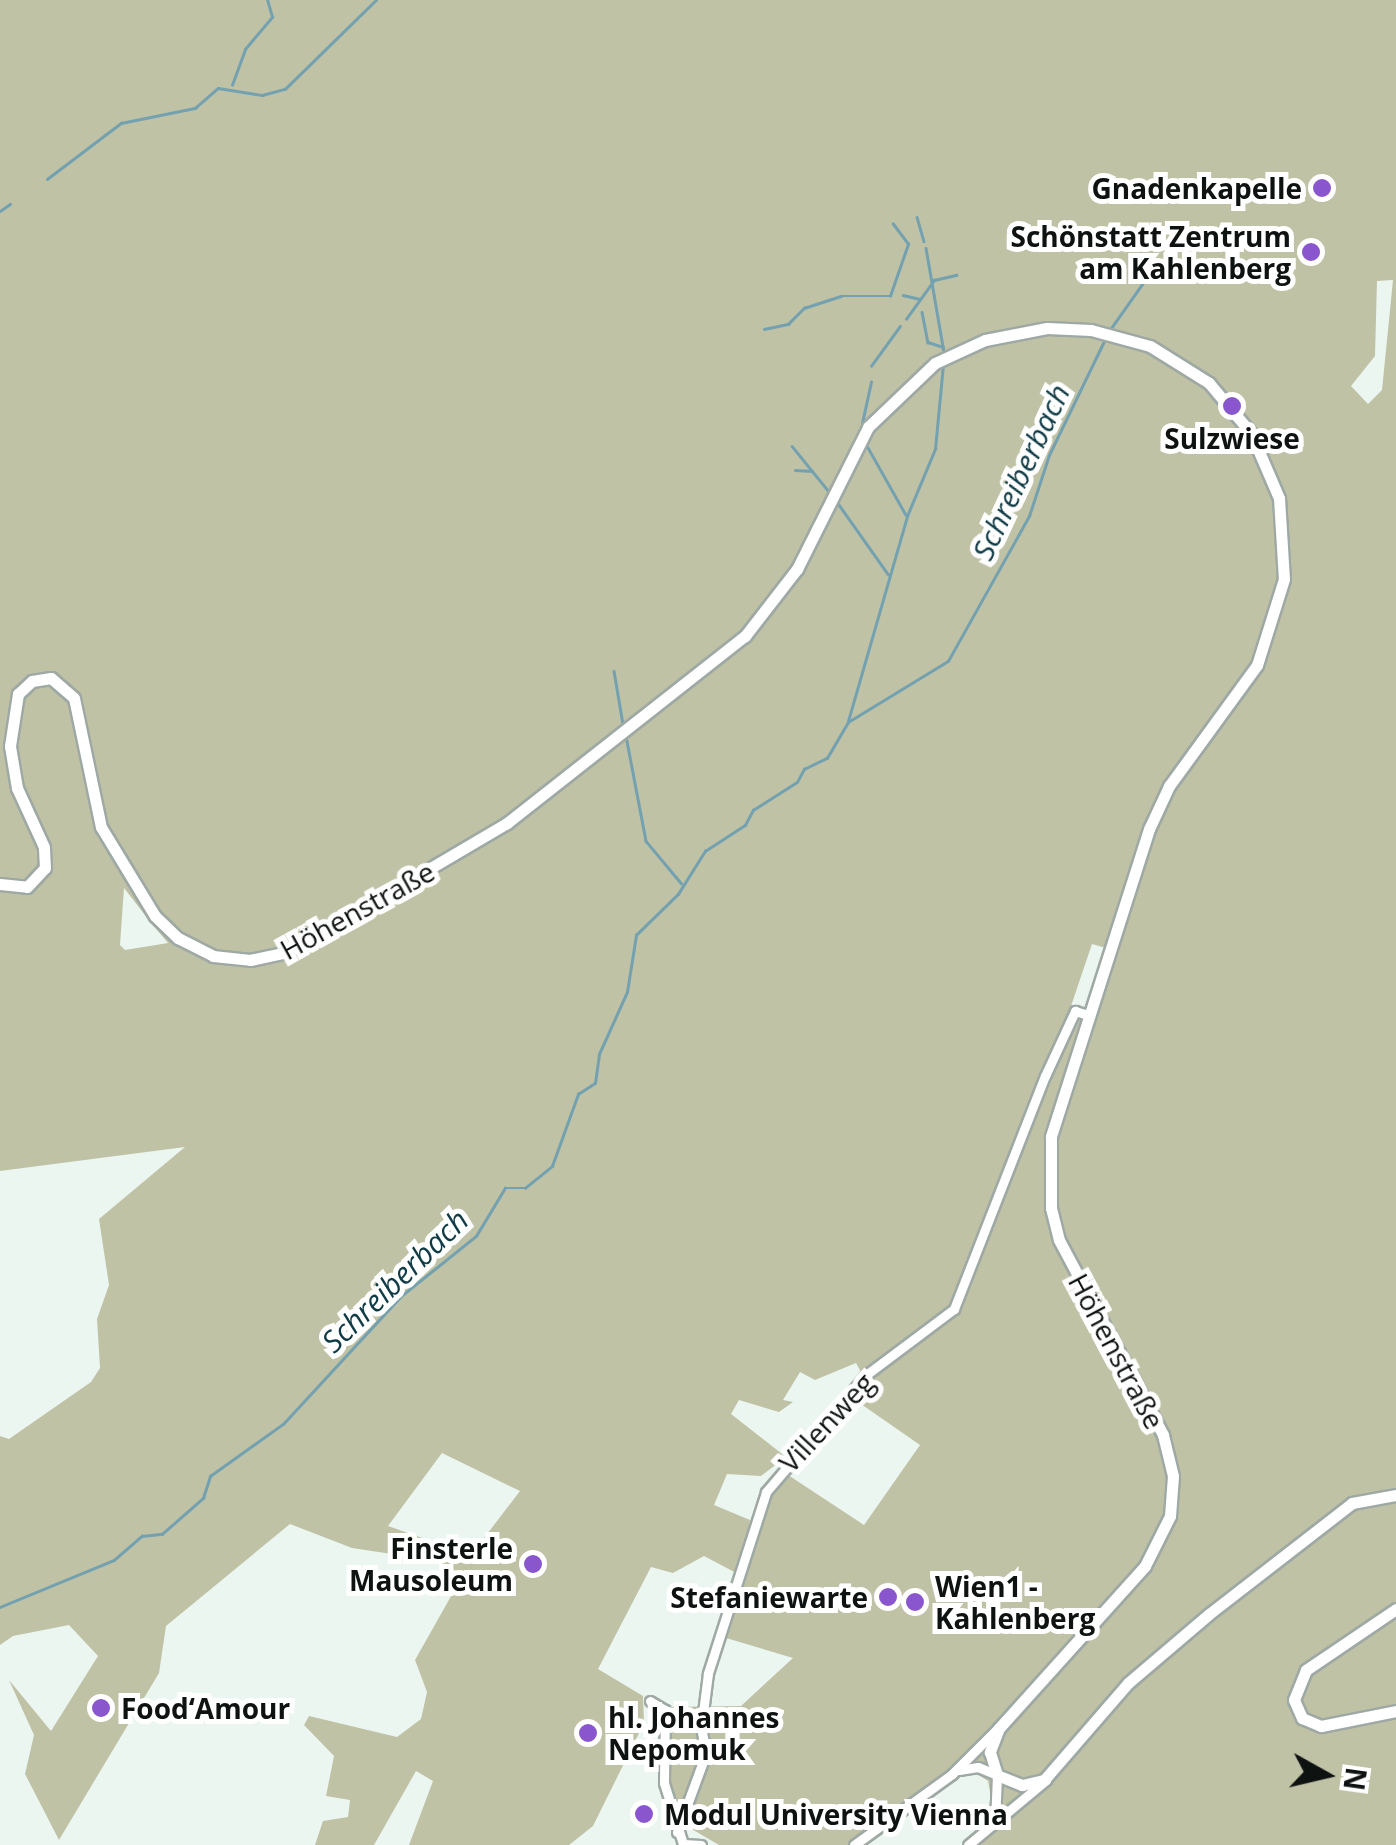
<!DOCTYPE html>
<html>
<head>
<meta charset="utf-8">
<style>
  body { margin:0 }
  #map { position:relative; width:1396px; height:1845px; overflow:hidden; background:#ecf6f1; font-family:"Open Sans",sans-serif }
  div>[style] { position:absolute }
  .green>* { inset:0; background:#c0c2a6 }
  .stream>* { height:2.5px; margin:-1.25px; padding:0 1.25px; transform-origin:1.25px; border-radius:1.25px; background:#73a1b0 }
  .roads { filter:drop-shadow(2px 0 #9fa9a4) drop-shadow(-2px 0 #9fa9a4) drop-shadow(0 2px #9fa9a4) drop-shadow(0 -2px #9fa9a4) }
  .minor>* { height:9px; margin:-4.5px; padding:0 4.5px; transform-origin:4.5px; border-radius:4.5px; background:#fff }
  .tertiary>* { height:11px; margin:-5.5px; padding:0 5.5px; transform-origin:5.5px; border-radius:5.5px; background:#fff }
  .dots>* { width:28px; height:28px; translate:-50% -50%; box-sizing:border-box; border:5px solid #fff; border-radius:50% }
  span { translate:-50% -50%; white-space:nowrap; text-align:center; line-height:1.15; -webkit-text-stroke:10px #fff; paint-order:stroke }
  .poi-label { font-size:28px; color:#0e1210; font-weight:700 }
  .right { translate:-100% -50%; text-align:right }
  .left { translate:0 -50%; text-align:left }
  .street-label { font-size:28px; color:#0e1210 }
  .water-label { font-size:30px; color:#0f3b46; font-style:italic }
  .north { position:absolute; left:1276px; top:1725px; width:100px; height:100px; -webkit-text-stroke:8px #fff; paint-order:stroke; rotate:98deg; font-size:28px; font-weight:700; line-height:40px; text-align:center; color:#0e1210 }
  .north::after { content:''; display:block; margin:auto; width:35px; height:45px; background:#0e1210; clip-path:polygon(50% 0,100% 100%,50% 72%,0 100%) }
</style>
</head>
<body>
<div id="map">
  <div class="green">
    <i style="clip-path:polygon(evenodd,0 0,1396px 0,1396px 1845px,964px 1845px,991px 1821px,993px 1809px,988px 1781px,974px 1772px,955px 1775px,856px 1845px,719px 1845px,683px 1824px,671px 1806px,670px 1707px,741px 1706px,793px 1658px,726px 1638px,753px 1529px,782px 1471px,864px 1525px,920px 1445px,848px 1395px,865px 1379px,856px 1363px,815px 1380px,800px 1372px,783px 1400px,793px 1402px,779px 1412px,739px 1400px,731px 1414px,786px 1457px,761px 1476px,727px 1474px,714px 1505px,750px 1520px,740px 1575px,704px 1556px,673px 1573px,651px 1567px,598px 1669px,643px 1696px,644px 1723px,593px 1826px,569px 1845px,409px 1845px,433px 1781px,416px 1771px,374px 1845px,315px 1845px,323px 1821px,348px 1817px,350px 1800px,326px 1796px,334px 1756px,304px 1725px,309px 1716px,397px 1737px,421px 1719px,427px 1692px,415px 1660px,463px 1575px,438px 1561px,352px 1548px,290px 1524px,166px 1626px,159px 1673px,59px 1840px,25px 1774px,34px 1735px,9px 1680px,51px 1731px,98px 1656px,69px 1625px,13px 1636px,0 1645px,0 1436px,9px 1439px,91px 1382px,100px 1368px,97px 1319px,109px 1285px,99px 1219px,185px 1147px,0 1171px,0 0,1393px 280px,1382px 390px,1368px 404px,1351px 386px,1375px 356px,1377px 281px,1393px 280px,0 0,124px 888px,152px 924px,168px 943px,125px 950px,120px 945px,124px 888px,0 0,1092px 944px,1106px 948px,1080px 1020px,1070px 1009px,1092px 944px,0 0,442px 1453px,520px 1491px,471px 1555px,388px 1526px,442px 1453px)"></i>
  </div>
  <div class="stream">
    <i style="left:232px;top:85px;width:38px;rotate:-70deg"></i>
    <i style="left:245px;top:49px;width:42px;rotate:-49.8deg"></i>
    <i style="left:272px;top:17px;width:18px;rotate:-106deg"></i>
    <i style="left:47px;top:179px;width:93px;rotate:-37.1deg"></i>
    <i style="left:121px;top:123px;width:76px;rotate:-11.5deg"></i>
    <i style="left:195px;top:108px;width:30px;rotate:-41deg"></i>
    <i style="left:218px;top:88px;width:45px;rotate:9deg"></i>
    <i style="left:262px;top:95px;width:24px;rotate:-15deg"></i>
    <i style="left:285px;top:89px;width:127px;rotate:-44.4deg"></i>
    <i style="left:0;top:211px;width:12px;rotate:-35deg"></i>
    <i style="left:917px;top:217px;width:25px;rotate:74deg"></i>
    <i style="left:926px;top:248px;width:106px;rotate:80.2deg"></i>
    <i style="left:903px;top:295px;width:17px;rotate:13deg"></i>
    <i style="left:922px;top:312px;width:31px;rotate:79deg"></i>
    <i style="left:928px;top:342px;width:16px;rotate:18deg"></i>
    <i style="left:906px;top:319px;width:48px;rotate:-54.3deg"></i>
    <i style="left:934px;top:280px;width:23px;rotate:-13deg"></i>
    <i style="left:764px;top:329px;width:25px;rotate:-12deg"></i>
    <i style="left:788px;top:324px;width:23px;rotate:-45deg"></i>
    <i style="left:804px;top:308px;width:39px;rotate:-18deg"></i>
    <i style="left:841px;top:296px;width:49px"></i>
    <i style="left:890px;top:296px;width:55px;rotate:-70.9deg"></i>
    <i style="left:908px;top:244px;width:25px;rotate:-127deg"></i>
    <i style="left:1109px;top:331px;width:62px;rotate:-54.8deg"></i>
    <i style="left:871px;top:366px;width:49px;rotate:-54.1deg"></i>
    <i style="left:862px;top:423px;width:42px;rotate:-77.6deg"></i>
    <i style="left:866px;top:444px;width:81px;rotate:60.6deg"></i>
    <i style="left:792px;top:446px;width:60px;rotate:51deg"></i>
    <i style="left:795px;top:470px;width:17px;rotate:3deg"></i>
    <i style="left:835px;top:499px;width:92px;rotate:54.8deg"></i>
    <i style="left:614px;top:671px;width:54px;rotate:80.4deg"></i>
    <i style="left:848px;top:721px;width:213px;rotate:-73.9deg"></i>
    <i style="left:907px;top:516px;width:73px;rotate:-67.3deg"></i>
    <i style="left:935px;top:449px;width:84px;rotate:-84.6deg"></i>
    <i style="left:626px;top:736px;width:107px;rotate:79.2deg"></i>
    <i style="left:646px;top:841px;width:55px;rotate:50.2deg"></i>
    <i style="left:0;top:1607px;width:123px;rotate:-22.4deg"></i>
    <i style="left:114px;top:1560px;width:37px;rotate:-41deg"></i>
    <i style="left:142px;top:1536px;width:20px;rotate:-6deg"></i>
    <i style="left:162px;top:1534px;width:55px;rotate:-41.3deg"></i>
    <i style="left:203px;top:1498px;width:23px;rotate:-72deg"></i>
    <i style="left:210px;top:1476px;width:90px;rotate:-35.5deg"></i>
    <i style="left:283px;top:1424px;width:173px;rotate:-47.3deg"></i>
    <i style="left:400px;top:1297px;width:97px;rotate:-38.8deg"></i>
    <i style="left:476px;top:1236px;width:56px;rotate:-58.9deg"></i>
    <i style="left:505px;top:1188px;width:20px"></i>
    <i style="left:525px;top:1188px;width:35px;rotate:-39deg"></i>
    <i style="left:552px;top:1166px;width:77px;rotate:-70.1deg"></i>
    <i style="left:578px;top:1094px;width:20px;rotate:-33deg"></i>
    <i style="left:595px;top:1083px;width:29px;rotate:-82deg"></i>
    <i style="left:599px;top:1054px;width:68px;rotate:-65.7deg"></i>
    <i style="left:627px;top:992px;width:58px;rotate:-81deg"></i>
    <i style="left:636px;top:935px;width:59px;rotate:-44.3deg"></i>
    <i style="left:678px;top:894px;width:51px;rotate:-57.9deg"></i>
    <i style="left:705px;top:851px;width:48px;rotate:-33deg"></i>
    <i style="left:745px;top:825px;width:17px;rotate:-62deg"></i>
    <i style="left:753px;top:810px;width:52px;rotate:-32.5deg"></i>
    <i style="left:797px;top:782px;width:15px;rotate:-62deg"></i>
    <i style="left:804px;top:769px;width:25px;rotate:-26deg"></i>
    <i style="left:827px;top:758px;width:42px;rotate:-59.7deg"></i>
    <i style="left:848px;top:722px;width:117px;rotate:-31.4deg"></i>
    <i style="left:948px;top:661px;width:166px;rotate:-60.8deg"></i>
    <i style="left:1029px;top:516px;width:64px;rotate:-71.8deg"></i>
    <i style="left:1049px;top:455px;width:129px;rotate:-64.2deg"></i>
  </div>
  <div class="roads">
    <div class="minor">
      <i style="left:650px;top:1701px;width:17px;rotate:31deg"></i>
      <i style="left:665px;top:1710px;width:73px;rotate:90.8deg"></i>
      <i style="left:664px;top:1783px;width:64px;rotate:72.7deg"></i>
      <i style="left:959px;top:1770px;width:19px;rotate:-9deg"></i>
      <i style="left:978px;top:1767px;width:21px;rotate:23deg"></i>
      <i style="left:997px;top:1775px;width:48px;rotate:92.4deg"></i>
      <i style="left:677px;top:1832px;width:84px;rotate:-69.8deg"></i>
      <i style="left:706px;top:1753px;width:25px;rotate:-101deg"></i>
      <i style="left:701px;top:1728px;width:55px;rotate:-82.7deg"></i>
      <i style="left:708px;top:1673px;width:190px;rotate:-72.2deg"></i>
      <i style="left:766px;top:1492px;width:154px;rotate:-49.5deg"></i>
      <i style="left:866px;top:1375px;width:110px;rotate:-36.9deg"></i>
      <i style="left:954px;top:1309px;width:250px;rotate:-68.7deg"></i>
      <i style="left:1045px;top:1076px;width:72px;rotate:-65.2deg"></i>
      <i style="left:1075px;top:1011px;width:14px;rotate:17deg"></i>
      <i style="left:683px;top:1844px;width:18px;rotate:3deg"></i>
      <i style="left:854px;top:1845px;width:121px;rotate:-35.9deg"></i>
      <i style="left:952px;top:1774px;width:64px;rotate:-45deg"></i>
      <i style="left:968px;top:1845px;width:102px;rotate:-39.8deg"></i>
    </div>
    <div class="tertiary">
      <i style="left:0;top:884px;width:27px;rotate:6deg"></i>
      <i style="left:27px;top:887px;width:26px;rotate:-47deg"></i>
      <i style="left:45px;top:868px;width:21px;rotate:-93deg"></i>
      <i style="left:44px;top:847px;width:65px;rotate:-114.6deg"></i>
      <i style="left:17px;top:788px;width:43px;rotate:-99.5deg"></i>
      <i style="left:10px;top:746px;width:53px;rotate:-81.3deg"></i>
      <i style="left:18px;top:694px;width:19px;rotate:-43deg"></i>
      <i style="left:32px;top:681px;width:19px;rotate:-9deg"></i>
      <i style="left:51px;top:678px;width:30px;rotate:41deg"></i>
      <i style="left:74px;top:698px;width:132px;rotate:78.2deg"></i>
      <i style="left:101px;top:827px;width:104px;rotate:58.8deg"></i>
      <i style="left:155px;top:916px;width:32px;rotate:44deg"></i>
      <i style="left:178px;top:938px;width:39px;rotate:27deg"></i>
      <i style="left:213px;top:956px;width:37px;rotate:6deg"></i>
      <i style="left:250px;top:960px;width:39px;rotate:-12deg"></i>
      <i style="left:288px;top:952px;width:254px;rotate:-30.5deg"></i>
      <i style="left:507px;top:823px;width:303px;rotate:-38.2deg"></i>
      <i style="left:745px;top:636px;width:85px;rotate:-52.2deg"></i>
      <i style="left:797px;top:569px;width:159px;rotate:-63.4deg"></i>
      <i style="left:868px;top:427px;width:93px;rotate:-43.7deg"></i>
      <i style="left:935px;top:363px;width:55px;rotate:-24.7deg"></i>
      <i style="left:985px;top:340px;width:63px;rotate:-11deg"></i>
      <i style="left:1047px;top:328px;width:44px;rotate:2.6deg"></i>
      <i style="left:1091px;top:330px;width:61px;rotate:15.2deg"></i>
      <i style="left:1150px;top:346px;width:70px;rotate:32.1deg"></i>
      <i style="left:1209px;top:383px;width:65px;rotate:50deg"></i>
      <i style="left:1251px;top:433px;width:71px;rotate:66.7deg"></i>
      <i style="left:1279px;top:498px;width:81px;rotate:86.5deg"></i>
      <i style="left:1284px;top:579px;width:90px;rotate:107.4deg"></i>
      <i style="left:1257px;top:665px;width:150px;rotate:126deg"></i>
      <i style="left:1169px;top:786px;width:47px;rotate:114.9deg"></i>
      <i style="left:1149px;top:829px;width:323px;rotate:107.7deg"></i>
      <i style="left:1051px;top:1137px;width:71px;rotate:90deg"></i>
      <i style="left:1051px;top:1208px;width:33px;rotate:76deg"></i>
      <i style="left:1059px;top:1240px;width:221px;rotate:61.9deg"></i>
      <i style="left:1163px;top:1435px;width:42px;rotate:76.3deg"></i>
      <i style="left:1173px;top:1476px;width:40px;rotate:94.3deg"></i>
      <i style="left:1170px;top:1516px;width:56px;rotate:116.6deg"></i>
      <i style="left:1145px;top:1566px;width:218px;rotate:132deg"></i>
      <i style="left:999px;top:1728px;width:26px;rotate:111deg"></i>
      <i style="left:990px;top:1752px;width:24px;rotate:73deg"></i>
      <i style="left:997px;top:1775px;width:27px;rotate:22deg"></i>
      <i style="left:1022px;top:1785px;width:23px;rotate:-13deg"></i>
      <i style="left:1044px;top:1780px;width:128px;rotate:-49.1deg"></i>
      <i style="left:1128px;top:1683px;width:106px;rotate:-40.4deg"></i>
      <i style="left:1209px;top:1614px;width:181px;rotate:-37.8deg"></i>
      <i style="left:1352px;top:1503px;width:45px;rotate:-10.3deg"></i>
      <i style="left:1396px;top:1609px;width:109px;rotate:145.9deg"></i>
      <i style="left:1306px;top:1670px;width:32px;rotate:112deg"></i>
      <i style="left:1294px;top:1700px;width:20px;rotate:66deg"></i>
      <i style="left:1302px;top:1718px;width:21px;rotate:23deg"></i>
      <i style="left:1321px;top:1726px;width:76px;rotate:-11.3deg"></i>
    </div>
  </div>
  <div class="dots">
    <i style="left:1322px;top:188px;background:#8a56ce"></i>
    <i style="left:1311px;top:252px;background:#8a56ce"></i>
    <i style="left:1232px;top:406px;background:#8a56ce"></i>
    <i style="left:533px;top:1564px;background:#8a56ce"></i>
    <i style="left:888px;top:1597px;background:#8a56ce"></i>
    <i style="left:915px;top:1602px;background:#8a56ce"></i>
    <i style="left:101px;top:1708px;background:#8a56ce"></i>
    <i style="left:588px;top:1733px;background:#8a56ce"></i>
    <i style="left:644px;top:1814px;background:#8a56ce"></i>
  </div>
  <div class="poi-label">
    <span class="right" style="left:1302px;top:188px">Gnadenkapelle</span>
    <span class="right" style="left:1291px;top:252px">Schönstatt Zentrum<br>am Kahlenberg</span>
    <span style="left:1232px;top:438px">Sulzwiese</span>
    <span class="right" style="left:513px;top:1564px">Finsterle<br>Mausoleum</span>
    <span class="left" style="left:935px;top:1602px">Wien1 -<br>Kahlenberg</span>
    <span class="right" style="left:868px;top:1597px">Stefaniewarte</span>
    <span class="left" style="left:121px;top:1708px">Food‘Amour</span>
    <span class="left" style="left:608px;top:1733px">hl. Johannes<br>Nepomuk</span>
    <span class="left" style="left:664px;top:1814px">Modul University Vienna</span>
  </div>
  <div class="street-label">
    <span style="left:357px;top:910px;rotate:-29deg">Höhenstraße</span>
    <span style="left:1117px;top:1351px;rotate:62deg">Höhenstraße</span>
    <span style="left:826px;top:1422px;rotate:-47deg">Villenweg</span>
  </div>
  <div class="water-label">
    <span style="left:1021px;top:472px;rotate:-65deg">Schreiberbach</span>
    <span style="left:395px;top:1281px;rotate:-44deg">Schreiberbach</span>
  </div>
  <div class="north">N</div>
</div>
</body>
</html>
